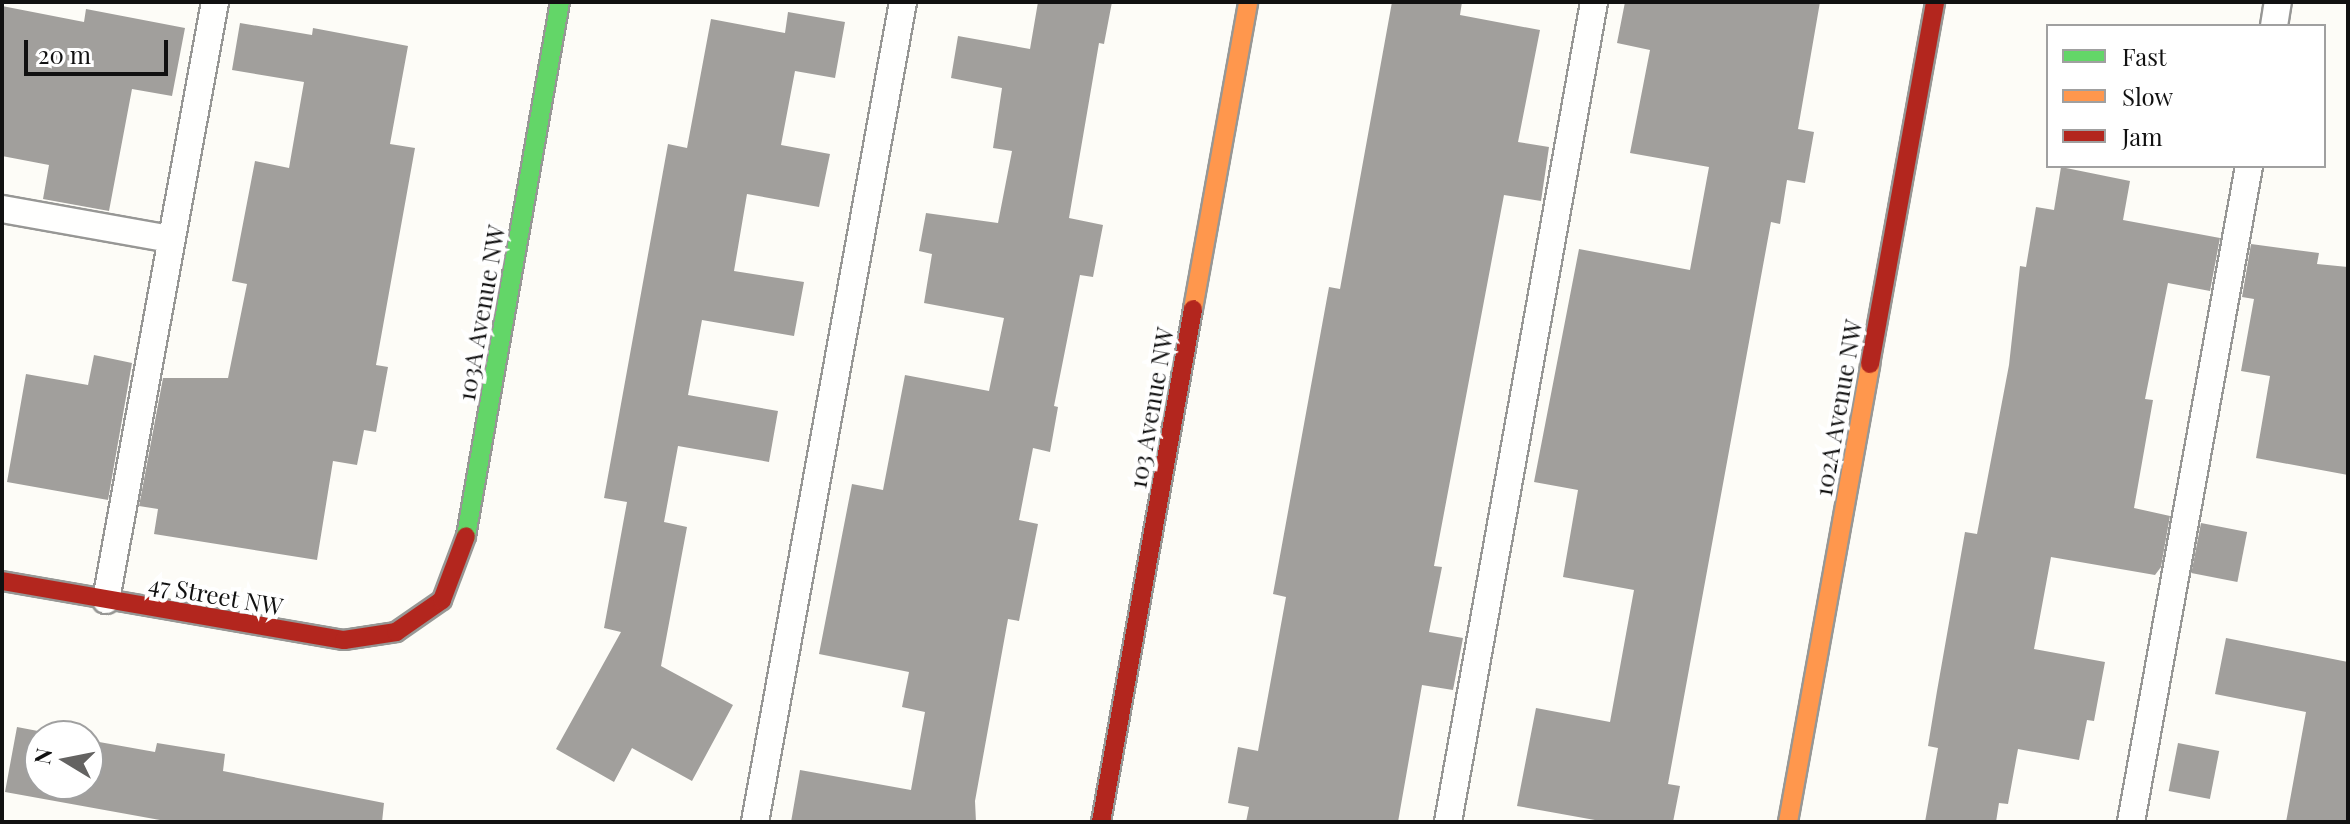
<!DOCTYPE html>
<html>
<head>
<meta charset="utf-8">
<style>
  body { margin:0 }
  #map { position:relative; width:2350px; height:824px; overflow:hidden; background:#fdfcf7; font-family:"Playfair Display",serif }
  div>[style] { position:absolute }
  .building>* { inset:0; background:#a19f9c; transform-origin:0 0 }
  .roads { filter:drop-shadow(2px 0 #979795) drop-shadow(-2px 0 #979795) drop-shadow(0 2px #979795) drop-shadow(0 -2px #979795) }
  .lane>* { height:26px; margin:-13px; padding:0 13px; transform-origin:13px; border-radius:13px; background:#fffffe }
  .fast>* { height:18px; margin:-9px; padding:0 9px; transform-origin:9px; border-radius:9px; background:#63d668 }
  .slow>* { height:18px; margin:-9px; padding:0 9px; transform-origin:9px; border-radius:9px; background:#ff974d }
  .jam>* { height:18px; margin:-9px; padding:0 9px; transform-origin:9px; border-radius:9px; background:#b3261e }
  span { translate:-50% -50%; white-space:nowrap; text-align:center; line-height:1.15; -webkit-text-stroke:8px #fff; paint-order:stroke }
  .street-label { font-size:24px; color:#111 }
  .frame { position:absolute; inset:0; border:4px solid #111; pointer-events:none }
  .legend { position:absolute; left:2046px; top:24px; width:280px; height:144px; box-sizing:border-box; background:#fff; border:2px solid #a0a0a0; margin:0; padding:10px 14px; list-style:none; font-size:24px; color:#111 }
  .legend li { display:flex; align-items:center; gap:16px; height:40px }
  .legend b { width:40px; border:2px solid #a0a0a0 }
  .north { position:absolute; left:24px; top:720px; width:80px; height:80px; box-sizing:border-box; background:#fff; border:2px solid #a0a0a0; border-radius:50%; rotate:280deg; font-size:22px; font-weight:700; line-height:32px; text-align:center; color:#111 }
  .north::after { content:''; display:block; margin:auto; width:28px; height:36px; background:#646362; clip-path:polygon(50% 0,100% 100%,50% 72%,0 100%) }
  .scale { position:absolute; left:24px; top:40px; width:144px; height:36px; box-sizing:border-box; border:4px solid #111; border-top:0; padding-left:10px; font-size:24px; line-height:28px; white-space:nowrap; color:#111; -webkit-text-stroke:6px #fff; paint-order:stroke }
</style>
</head>
<body>
<div id="map">
  <div class="building">
    <i style="clip-path:polygon(1038px 2px,1112px 2px,1104px 44px,1099px 43px,1069px 218px,1103px 225px,1093px 277px,1080px 275px,1054px 406px,1058px 407px,1050px 452px,1033px 448px,1019px 520px,1038px 524px,1019px 621px,1008px 619px,975px 801px,976px 822px,791px 822px,800px 770px,911px 790px,925px 712px,902px 707px,909px 672px,819px 654px,852px 484px,883px 490px,905px 375px,989px 391px,1004px 318px,924px 303px,932px 254px,919px 251px,926px 213px,998px 223px,1012px 151px,993px 148px,1002px 88px,951px 78px,958px 36px,1030px 49px)"></i>
    <i style="clip-path:polygon(1392px 2px,1462px 2px,1460px 15px,1540px 30px,1518px 142px,1549px 147px,1541px 201px,1504px 195px,1434px 566px,1442px 567px,1429px 632px,1463px 638px,1453px 690px,1422px 685px,1398px 822px,1246px 822px,1249px 807px,1228px 803px,1238px 747px,1258px 751px,1286px 597px,1273px 594px,1329px 287px,1340px 289px)"></i>
    <i style="clip-path:polygon(1625px 2px,1820px 2px,1798px 129px,1814px 132px,1805px 183px,1787px 180px,1780px 224px,1771px 222px,1668px 784px,1680px 786px,1673px 822px,1606px 822px,1517px 806px,1536px 708px,1610px 722px,1634px 590px,1563px 577px,1578px 490px,1534px 482px,1579px 249px,1690px 270px,1709px 167px,1630px 153px,1650px 50px,1617px 43px)"></i>
    <i style="clip-path:polygon(2px 6px,84px 22px,86px 9px,185px 28px,172px 96px,132px 89px,109px 211px,43px 199px,49px 165px,2px 156px)"></i>
    <i style="clip-path:polygon(788px 12px,845px 22px,835px 78px,795px 71px,781px 145px,830px 154px,819px 207px,747px 194px,734px 271px,804px 282px,794px 336px,702px 320px,688px 395px,778px 411px,769px 462px,678px 446px,664px 522px,687px 527px,661px 666px,733px 705px,692px 781px,632px 748px,614px 782px,556px 749px,621px 632px,604px 628px,627px 502px,604px 498px,668px 144px,687px 148px,711px 19px,785px 33px)"></i>
    <i style="clip-path:polygon(240px 23px,312px 35px,313px 28px,408px 46px,390px 144px,415px 148px,376px 365px,388px 367px,376px 432px,364px 430px,357px 465px,333px 461px,317px 560px,154px 534px,158px 509px,139px 506px,163px 378px,228px 378px,247px 284px,232px 281px,255px 161px,289px 168px,304px 82px,232px 70px)"></i>
    <i style="clip-path:polygon(2061px 167px,2130px 181px,2123px 220px,2220px 238px,2210px 291px,2168px 283px,2145px 399px,2153px 400px,2134px 508px,2170px 516px,2161px 567px,2155px 575px,2051px 557px,2034px 649px,2105px 662px,2094px 721px,2087px 720px,2079px 760px,2018px 749px,2008px 804px,1999px 803px,1996px 822px,1925px 822px,1938px 748px,1928px 746px,1937px 691px,1965px 532px,1977px 534px,2009px 365px,2020px 266px,2026px 267px,2036px 207px,2054px 210px)"></i>
    <i style="clip-path:polygon(2251px 244px,2319px 253px,2317px 264px,2348px 267px,2348px 475px,2256px 458px,2270px 376px,2241px 371px,2254px 299px,2242px 297px)"></i>
    <i style="clip-path:polygon(94px 355px,132px 363px,108px 500px,7px 482px,26px 374px,88px 385px)"></i>
    <i style="left:2201px;top:523px;width:47px;height:51px;rotate:11deg"></i>
    <i style="clip-path:polygon(2226px 638px,2348px 662px,2348px 822px,2286px 822px,2306px 712px,2215px 694px)"></i>
    <i style="clip-path:polygon(17px 727px,64px 736px,40px 736px,40px 784px,88px 784px,88px 740px,155px 752px,157px 743px,225px 754px,223px 771px,384px 803px,382px 822px,171px 822px,5px 792px)"></i>
    <i style="left:2178px;top:743px;width:42px;height:49px;rotate:11deg"></i>
  </div>
  <div class="roads">
    <div class="lane">
      <i style="left:2274px;top:26px;width:24px;rotate:-81deg"></i>
      <i style="left:2px;top:209px;width:172px;rotate:10.1deg"></i>
      <i style="left:106px;top:600px;width:608px;rotate:-79.67deg"></i>
      <i style="left:755px;top:822px;width:833px;rotate:-79.77deg"></i>
      <i style="left:1448px;top:822px;width:833px;rotate:-79.9deg"></i>
      <i style="left:2131px;top:822px;width:667px;rotate:-79.8deg"></i>
    </div>
    <div class="fast">
      <i style="left:466px;top:536px;width:542px;rotate:-80.02deg"></i>
    </div>
    <div class="slow">
      <i style="left:1193px;top:309px;width:312px;rotate:-79.8deg"></i>
      <i style="left:1788px;top:822px;width:465px;rotate:-79.8deg"></i>
    </div>
    <div class="jam">
      <i style="left:1870px;top:364px;width:368px;rotate:-79.8deg"></i>
      <i style="left:2px;top:581px;width:347px;rotate:9.8deg"></i>
      <i style="left:344px;top:640px;width:53px;rotate:-8.7deg"></i>
      <i style="left:396px;top:632px;width:56px;rotate:-34.8deg"></i>
      <i style="left:442px;top:600px;width:68px;rotate:-69.4deg"></i>
      <i style="left:1101px;top:822px;width:521px;rotate:-79.83deg"></i>
    </div>
  </div>
  <div class="street-label">
    <span style="left:481px;top:313px;rotate:-80deg">103A Avenue NW</span>
    <span style="left:1151px;top:408px;rotate:-80deg">103 Avenue NW</span>
    <span style="left:1838px;top:408px;rotate:-80deg">102A Avenue NW</span>
    <span style="left:216px;top:595px;rotate:10deg">47 Street NW</span>
  </div>
  <div class="frame"></div>
  <ul class="legend">
  <li><b style="height:10px;background:#63d668"></b>Fast</li>
  <li><b style="height:10px;background:#ff974d"></b>Slow</li>
  <li><b style="height:10px;background:#b3261e"></b>Jam</li>
  </ul>
  <div class="north">N</div>
  <div class="scale">20 m</div>
</div>
</body>
</html>
